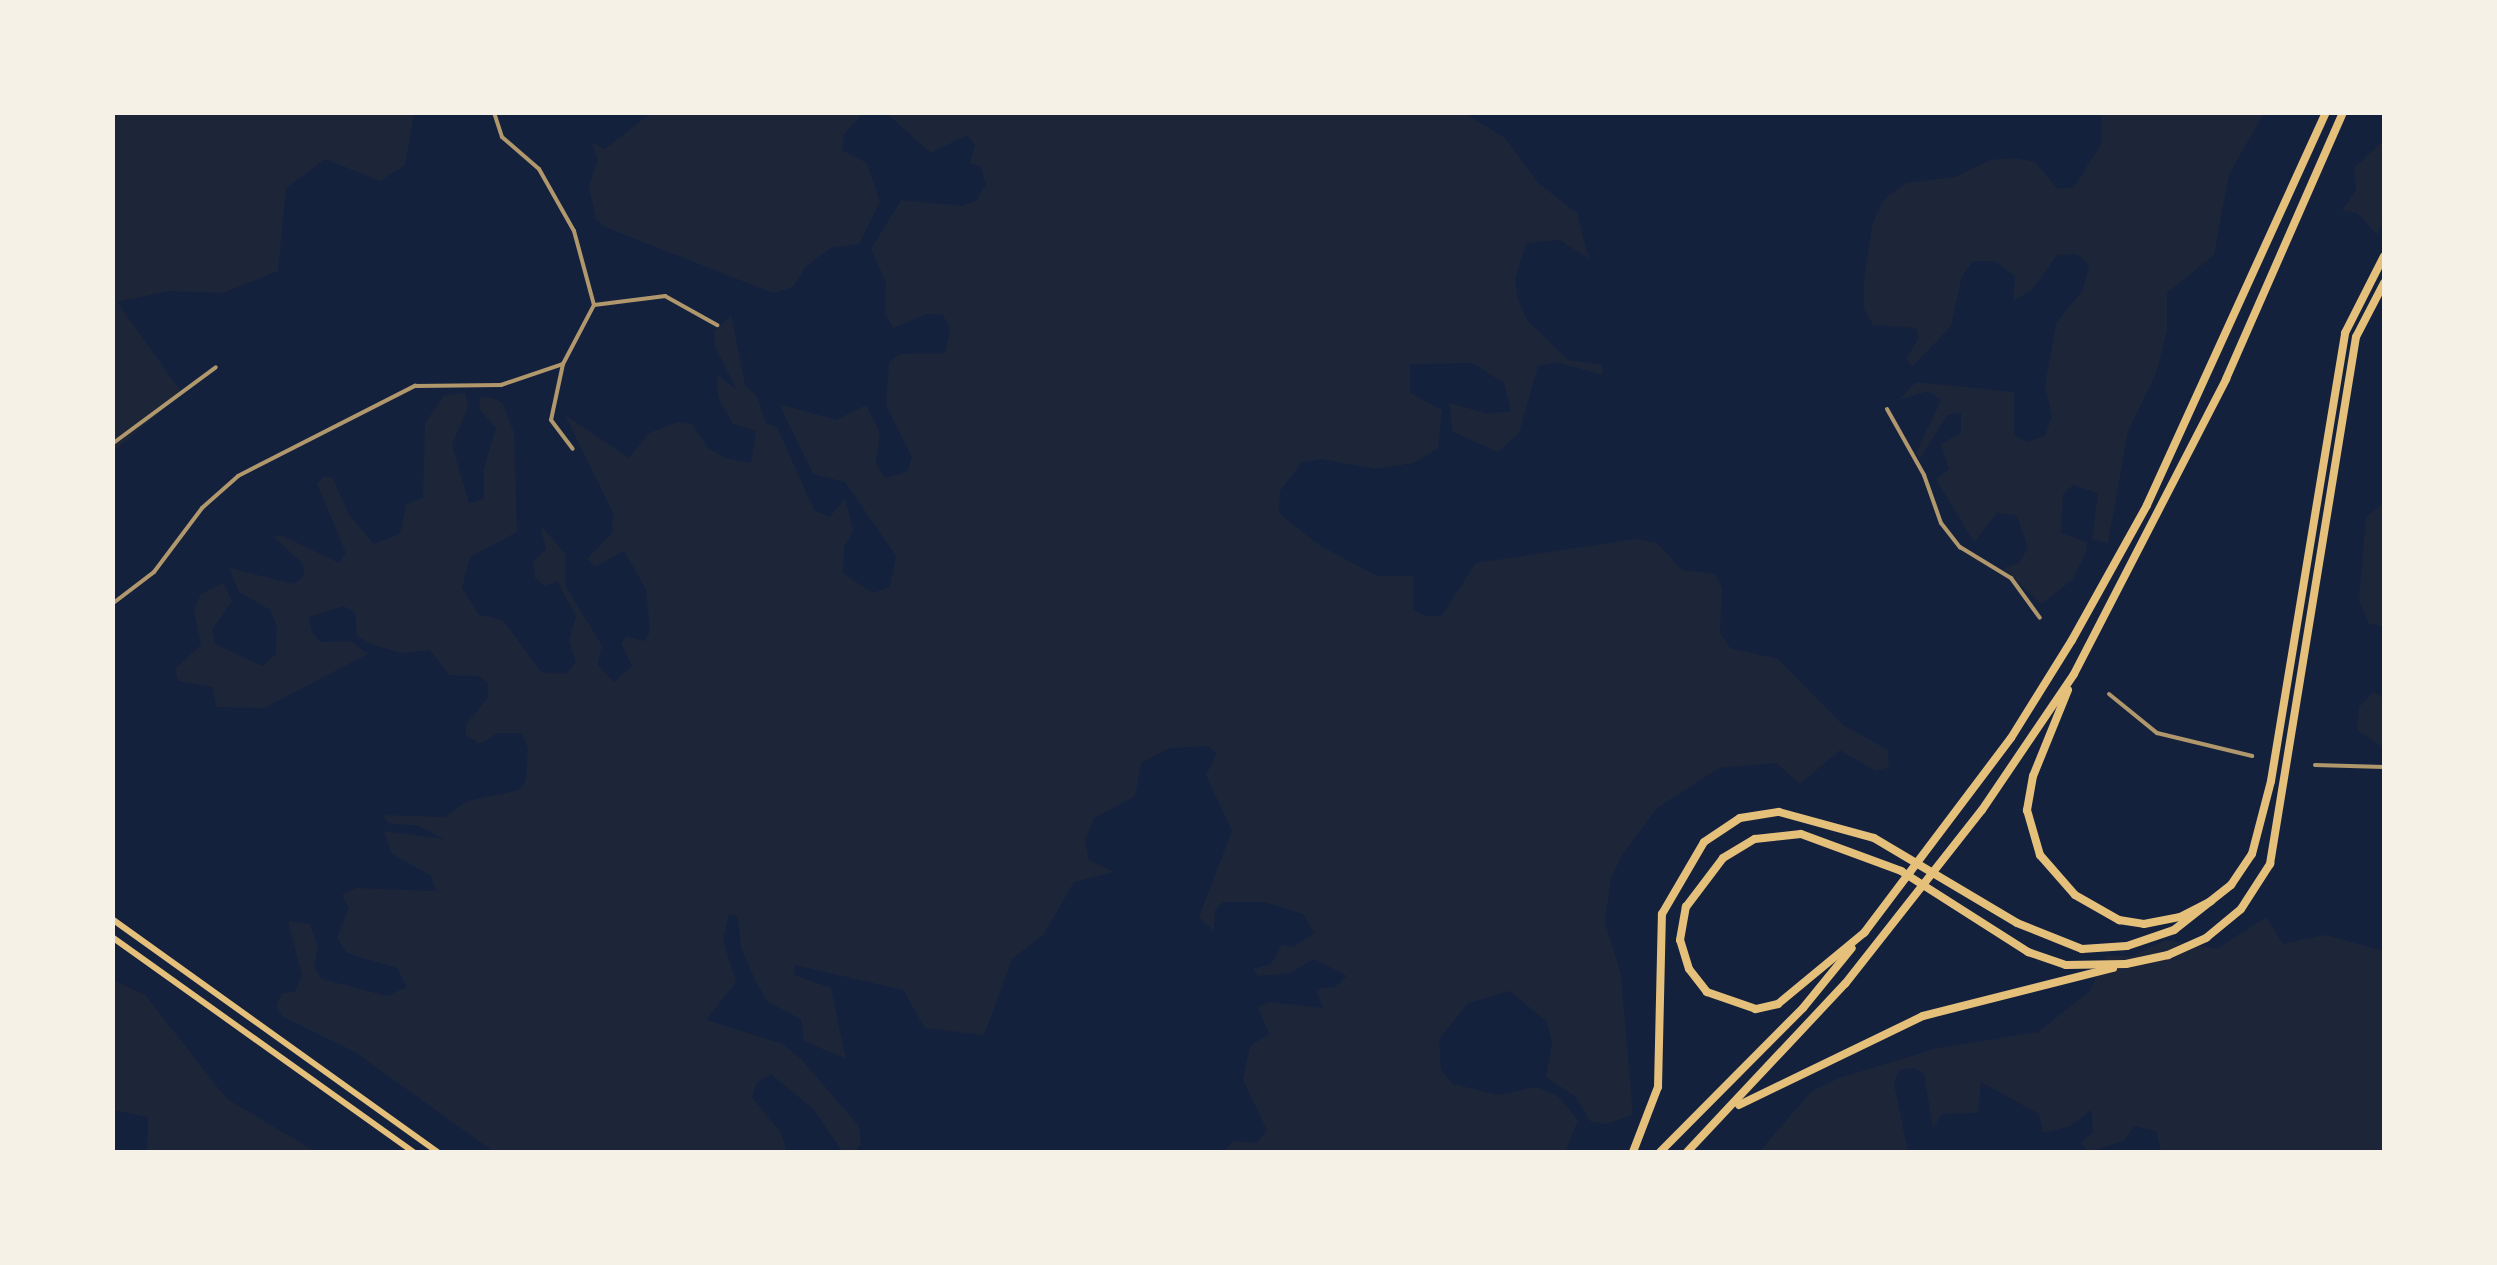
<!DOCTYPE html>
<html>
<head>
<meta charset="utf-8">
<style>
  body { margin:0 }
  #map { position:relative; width:2497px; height:1265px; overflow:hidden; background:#14213d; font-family:Cabin,sans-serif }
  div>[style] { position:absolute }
  .green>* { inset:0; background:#1d2539 }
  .minor>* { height:4px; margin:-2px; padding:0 2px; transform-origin:2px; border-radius:2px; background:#b1986c }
  .trunk>* { height:6px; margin:-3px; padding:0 3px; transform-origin:3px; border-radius:3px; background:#e5c07b }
  .motorway>* { height:8px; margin:-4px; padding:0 4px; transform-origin:4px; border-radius:4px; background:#e5c07b }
  span { translate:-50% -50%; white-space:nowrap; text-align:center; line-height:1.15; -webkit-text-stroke:9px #f6f1e7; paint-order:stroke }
  .frame { position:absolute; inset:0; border:115px solid #f6f1e7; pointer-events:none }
</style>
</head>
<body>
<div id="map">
  <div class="green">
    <i style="clip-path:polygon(113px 113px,414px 113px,405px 165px,380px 181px,325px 159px,286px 188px,278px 271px,223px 293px,170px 291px,117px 302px,182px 393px,113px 452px)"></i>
    <i style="clip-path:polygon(680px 113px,863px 113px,844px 134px,842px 150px,867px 163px,880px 202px,859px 244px,831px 248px,806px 266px,793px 287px,773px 293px,605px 227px,596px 219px,589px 187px,598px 159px,591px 142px,605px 149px,651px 113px)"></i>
    <i style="clip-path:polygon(886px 113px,1464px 113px,1505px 138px,1538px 183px,1577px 213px,1589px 259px,1560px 240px,1526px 243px,1515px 279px,1518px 300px,1527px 320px,1568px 360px,1602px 365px,1603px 375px,1556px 362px,1538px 366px,1519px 433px,1498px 452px,1453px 432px,1449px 403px,1489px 414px,1511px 411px,1504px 383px,1472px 363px,1410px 364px,1410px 393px,1442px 410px,1438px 448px,1414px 463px,1375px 469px,1322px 459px,1302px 462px,1280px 491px,1279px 513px,1319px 545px,1377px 576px,1414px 576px,1413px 610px,1426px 616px,1441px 616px,1476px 563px,1636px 539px,1657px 543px,1682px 570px,1715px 574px,1722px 588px,1720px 632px,1730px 648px,1778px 659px,1843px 725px,1888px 750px,1889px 767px,1876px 771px,1840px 750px,1800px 784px,1776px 763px,1719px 768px,1657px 808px,1622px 855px,1611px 878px,1605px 923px,1621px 974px,1633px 1115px,1606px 1124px,1590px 1121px,1576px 1097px,1546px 1077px,1552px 1043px,1547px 1022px,1510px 991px,1468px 1003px,1439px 1039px,1441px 1070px,1453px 1084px,1497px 1095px,1537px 1087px,1557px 1095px,1578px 1120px,1565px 1152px,1223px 1152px,1233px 1141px,1257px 1143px,1267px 1130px,1243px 1080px,1250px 1046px,1269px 1034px,1258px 1007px,1270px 1002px,1323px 1008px,1316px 989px,1335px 987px,1347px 976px,1314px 959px,1290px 973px,1258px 976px,1253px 969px,1271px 964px,1282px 945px,1293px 947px,1314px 933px,1303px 914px,1264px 902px,1223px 902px,1215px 910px,1214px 931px,1199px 917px,1232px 831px,1206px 775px,1217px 753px,1207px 746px,1170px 748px,1141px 763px,1135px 796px,1094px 818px,1085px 840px,1089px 860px,1114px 872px,1074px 882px,1043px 935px,1012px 959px,984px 1035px,925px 1028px,903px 990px,795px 965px,794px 975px,831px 988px,846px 1059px,804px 1041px,801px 1019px,768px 1002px,756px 982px,741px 947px,738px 917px,729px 914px,723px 940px,736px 982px,706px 1020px,783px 1044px,802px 1060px,859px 1126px,861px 1145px,854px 1152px,842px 1151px,814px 1110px,771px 1074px,757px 1082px,752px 1097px,781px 1133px,787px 1152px,494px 1152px,355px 1052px,283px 1017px,276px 1005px,283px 993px,295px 992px,302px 976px,288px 921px,310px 924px,318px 947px,314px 967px,322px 979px,387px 996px,407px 987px,397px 968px,347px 953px,337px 938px,349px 908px,342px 895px,356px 888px,436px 891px,431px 876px,392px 854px,384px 831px,444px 839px,419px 826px,388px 823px,382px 815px,445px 817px,467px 801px,519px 790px,526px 781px,528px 748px,522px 733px,498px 733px,480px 744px,466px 735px,466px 724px,488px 698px,488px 683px,479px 676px,449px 675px,430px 650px,401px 653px,373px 645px,357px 636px,355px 612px,343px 606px,309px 617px,312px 632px,320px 642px,351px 641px,368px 654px,264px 708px,216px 707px,213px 687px,178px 681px,175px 669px,201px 645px,194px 610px,201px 594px,223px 583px,232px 601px,212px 630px,215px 644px,262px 666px,276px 654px,277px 627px,270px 610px,239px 592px,229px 568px,294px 584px,304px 576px,303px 564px,274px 537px,281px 535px,339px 563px,346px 553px,317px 484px,323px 477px,332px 477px,349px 515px,374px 544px,400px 534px,406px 504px,423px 498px,425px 423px,444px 396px,465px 393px,468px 407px,452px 445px,469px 503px,484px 499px,484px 469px,496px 428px,480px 410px,479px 397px,493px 398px,503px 404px,514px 433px,517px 532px,470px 557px,462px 588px,479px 615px,503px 620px,541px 672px,566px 674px,576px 662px,569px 641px,576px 616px,557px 581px,545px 586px,535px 578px,533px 562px,546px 549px,540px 525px,565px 553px,566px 587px,602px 645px,598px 665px,614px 682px,632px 666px,621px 643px,626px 637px,645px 641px,650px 631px,646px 589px,624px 551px,595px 567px,587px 559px,612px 533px,613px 513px,565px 415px,629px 458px,649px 433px,678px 422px,692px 424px,708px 448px,725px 458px,751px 463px,756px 431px,733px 424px,718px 397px,717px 375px,737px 390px,715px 346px,714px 332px,731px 315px,745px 385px,757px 396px,766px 424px,777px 427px,814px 510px,830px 517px,845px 498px,853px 531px,844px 547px,843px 573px,872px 593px,890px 587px,896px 556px,845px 482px,813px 474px,779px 404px,836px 420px,866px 405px,880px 433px,876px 463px,885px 478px,907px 472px,912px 457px,886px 405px,889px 362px,900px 354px,945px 353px,950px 329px,943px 315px,927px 314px,893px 328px,885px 313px,886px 282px,871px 249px,901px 200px,961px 206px,976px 201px,986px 185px,981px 167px,970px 163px,975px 145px,967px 135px,931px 153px)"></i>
    <i style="clip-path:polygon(2102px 113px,2264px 113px,2229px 174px,2214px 255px,2167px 293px,2167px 330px,2156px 374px,2128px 431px,2108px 543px,2092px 539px,2098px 493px,2073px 485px,2063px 494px,2061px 533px,2087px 542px,2086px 553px,2072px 580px,2041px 604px,2003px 568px,2018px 564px,2028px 548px,2017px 516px,1997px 513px,1974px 542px,1936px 479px,1949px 469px,1941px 444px,1961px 433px,1961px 412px,1947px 415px,1920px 459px,1916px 453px,1941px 400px,1928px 391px,1899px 400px,1916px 382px,2014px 392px,2014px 435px,2027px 442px,2045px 436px,2052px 416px,2045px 386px,2056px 323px,2083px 290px,2089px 265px,2077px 254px,2057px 255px,2031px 291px,2013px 301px,2015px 276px,1995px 261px,1973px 261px,1962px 276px,1951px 326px,1913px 366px,1906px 359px,1919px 338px,1916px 328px,1873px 325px,1864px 309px,1864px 280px,1873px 222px,1885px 198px,1906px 183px,1955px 177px,1990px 160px,2015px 158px,2035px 162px,2058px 189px,2074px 187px,2101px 144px)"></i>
    <i style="clip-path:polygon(2384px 140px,2384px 217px,2377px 235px,2357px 213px,2342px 210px,2356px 191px,2354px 168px)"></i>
    <i style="clip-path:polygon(2384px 503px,2384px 627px,2368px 623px,2359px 600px,2366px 517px)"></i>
    <i style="clip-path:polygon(2373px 692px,2384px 698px,2384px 748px,2357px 730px,2359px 707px)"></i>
    <i style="clip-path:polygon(2266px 917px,2283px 944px,2325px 935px,2384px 951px,2384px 1152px,2161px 1152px,2156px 1131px,2134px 1126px,2124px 1141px,2088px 1152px,2081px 1142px,2093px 1132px,2091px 1110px,2070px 1126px,2043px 1133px,2039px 1114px,1981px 1082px,1978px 1113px,1942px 1114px,1933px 1128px,1924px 1073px,1914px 1068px,1899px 1070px,1894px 1084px,1908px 1152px,1759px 1152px,1812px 1091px,1839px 1078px,1938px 1048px,2038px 1032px,2090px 991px,2106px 956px,2132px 956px,2165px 940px,2217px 949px)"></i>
    <i style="clip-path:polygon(113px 980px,145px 995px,227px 1099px,316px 1152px,147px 1152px,148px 1117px,113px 1110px)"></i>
  </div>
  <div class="minor">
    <i style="left:594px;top:305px;width:72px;rotate:-7.2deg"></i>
    <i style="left:665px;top:296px;width:60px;rotate:29.1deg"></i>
    <i style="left:563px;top:364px;width:57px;rotate:102.1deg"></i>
    <i style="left:551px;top:420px;width:36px;rotate:53deg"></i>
    <i style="left:1887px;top:409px;width:76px;rotate:60.7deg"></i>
    <i style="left:1924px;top:475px;width:51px;rotate:70.5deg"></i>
    <i style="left:1941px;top:523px;width:31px;rotate:52deg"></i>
    <i style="left:1960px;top:547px;width:60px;rotate:31.3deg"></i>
    <i style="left:2011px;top:578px;width:49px;rotate:54.1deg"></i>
    <i style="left:112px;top:444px;width:129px;rotate:-36.5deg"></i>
    <i style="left:112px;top:604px;width:53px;rotate:-37.3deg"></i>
    <i style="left:154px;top:572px;width:80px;rotate:-53.1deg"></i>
    <i style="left:202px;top:508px;width:48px;rotate:-41.6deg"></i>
    <i style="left:238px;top:476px;width:199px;rotate:-27deg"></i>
    <i style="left:415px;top:386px;width:86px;rotate:-0.7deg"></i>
    <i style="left:501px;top:385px;width:65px;rotate:-18.7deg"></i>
    <i style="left:563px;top:364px;width:67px;rotate:-62.3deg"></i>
    <i style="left:594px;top:305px;width:77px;rotate:-105.1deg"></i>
    <i style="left:574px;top:231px;width:71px;rotate:-119.4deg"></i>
    <i style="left:539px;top:169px;width:49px;rotate:-139.1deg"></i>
    <i style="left:502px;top:137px;width:26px;rotate:-108deg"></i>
    <i style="left:2109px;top:694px;width:62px;rotate:39.1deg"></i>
    <i style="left:2157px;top:733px;width:98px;rotate:13.6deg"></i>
    <i style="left:2315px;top:765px;width:69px;rotate:1.7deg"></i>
  </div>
  <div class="trunk">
    <i style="left:112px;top:919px;width:401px;rotate:35.6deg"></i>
    <i style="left:112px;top:937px;width:370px;rotate:35.5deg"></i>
  </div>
  <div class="motorway">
    <i style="left:2068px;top:690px;width:93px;rotate:112.1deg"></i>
    <i style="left:2033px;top:776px;width:35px;rotate:100deg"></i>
    <i style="left:2027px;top:810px;width:47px;rotate:73.9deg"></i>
    <i style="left:2040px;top:855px;width:53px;rotate:48.8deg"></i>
    <i style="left:2075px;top:895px;width:51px;rotate:29.6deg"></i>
    <i style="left:2119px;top:920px;width:25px;rotate:9deg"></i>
    <i style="left:2144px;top:924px;width:37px;rotate:-11deg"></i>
    <i style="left:2180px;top:917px;width:35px;rotate:-27deg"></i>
    <i style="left:1865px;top:932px;width:113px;rotate:140.4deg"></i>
    <i style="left:1778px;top:1004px;width:23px;rotate:167deg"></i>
    <i style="left:1756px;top:1009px;width:52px;rotate:-160.9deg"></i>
    <i style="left:1707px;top:992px;width:29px;rotate:-128deg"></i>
    <i style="left:1689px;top:969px;width:30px;rotate:-107deg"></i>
    <i style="left:1680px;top:940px;width:34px;rotate:-80deg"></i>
    <i style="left:1686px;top:907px;width:61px;rotate:-52.9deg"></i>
    <i style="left:1723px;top:858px;width:37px;rotate:-31deg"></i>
    <i style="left:1755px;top:839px;width:46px;rotate:-6.2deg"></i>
    <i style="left:1801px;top:834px;width:107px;rotate:20.3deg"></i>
    <i style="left:1901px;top:871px;width:151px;rotate:32.5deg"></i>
    <i style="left:2028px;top:952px;width:40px;rotate:18.9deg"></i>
    <i style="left:2066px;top:965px;width:60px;rotate:-1deg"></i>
    <i style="left:2126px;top:964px;width:43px;rotate:-12.1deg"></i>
    <i style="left:2168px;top:955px;width:42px;rotate:-24.1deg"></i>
    <i style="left:2206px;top:938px;width:45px;rotate:-39.6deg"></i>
    <i style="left:2241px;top:909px;width:54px;rotate:-57.2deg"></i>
    <i style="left:2270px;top:864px;width:534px;rotate:-80.73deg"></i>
    <i style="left:2356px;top:337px;width:61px;rotate:-62.6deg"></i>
    <i style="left:1864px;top:933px;width:244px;rotate:-53deg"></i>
    <i style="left:2011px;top:738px;width:115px;rotate:-58.1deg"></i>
    <i style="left:2072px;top:640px;width:154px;rotate:-60.9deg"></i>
    <i style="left:2147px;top:505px;width:432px;rotate:-65.5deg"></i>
    <i style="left:1739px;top:1105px;width:204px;rotate:-25.8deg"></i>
    <i style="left:1923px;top:1016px;width:196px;rotate:-14.2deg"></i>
    <i style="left:1633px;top:1152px;width:70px;rotate:-69deg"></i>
    <i style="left:1658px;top:1087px;width:173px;rotate:-88.7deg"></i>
    <i style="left:1662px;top:914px;width:83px;rotate:-59.7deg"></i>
    <i style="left:1704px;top:842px;width:43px;rotate:-33.7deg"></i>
    <i style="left:1740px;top:818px;width:39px;rotate:-9deg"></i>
    <i style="left:1779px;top:812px;width:98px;rotate:15.3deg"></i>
    <i style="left:1874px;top:838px;width:166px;rotate:30.7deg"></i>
    <i style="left:2017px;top:923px;width:70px;rotate:21.8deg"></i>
    <i style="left:2082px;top:949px;width:45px;rotate:-3.8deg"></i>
    <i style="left:2127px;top:946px;width:50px;rotate:-18.8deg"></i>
    <i style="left:2174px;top:930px;width:73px;rotate:-38.3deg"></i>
    <i style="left:2231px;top:885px;width:37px;rotate:-56deg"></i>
    <i style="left:2252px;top:854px;width:75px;rotate:-75.4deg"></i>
    <i style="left:2271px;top:781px;width:454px;rotate:-80.6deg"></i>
    <i style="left:2345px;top:333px;width:86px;rotate:-63.1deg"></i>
    <i style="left:1660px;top:1152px;width:203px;rotate:-45.2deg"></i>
    <i style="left:1803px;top:1008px;width:77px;rotate:-50.8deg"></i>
    <i style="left:1687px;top:1152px;width:231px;rotate:-46.8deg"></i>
    <i style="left:1845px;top:984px;width:221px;rotate:-51.8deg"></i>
    <i style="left:1982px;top:810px;width:164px;rotate:-55.9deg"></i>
    <i style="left:2074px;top:674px;width:332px;rotate:-62.7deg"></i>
    <i style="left:2226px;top:379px;width:292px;rotate:-66.3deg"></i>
  </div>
  <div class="frame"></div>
</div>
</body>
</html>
